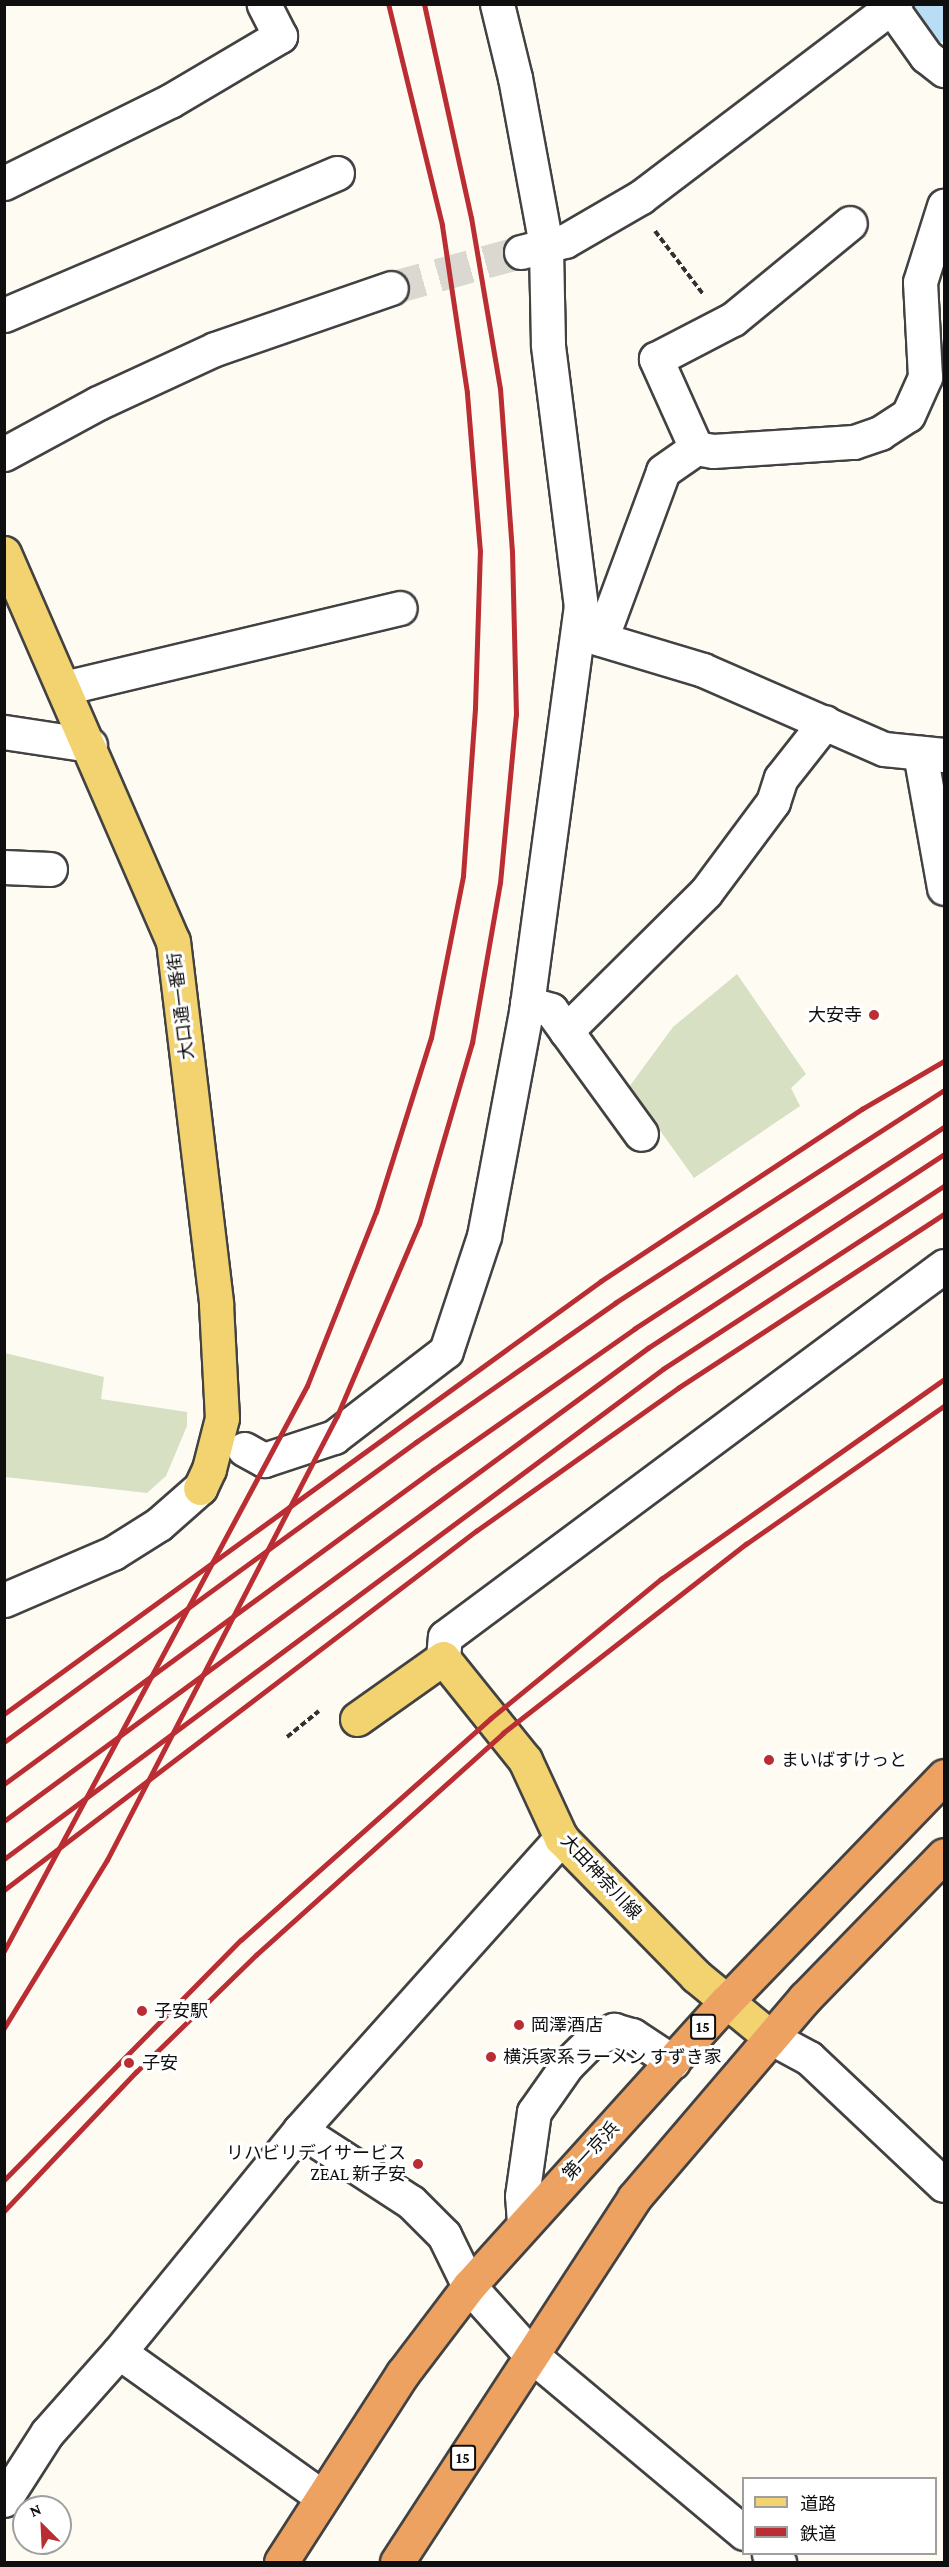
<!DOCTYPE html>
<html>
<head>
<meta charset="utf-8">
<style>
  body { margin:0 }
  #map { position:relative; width:949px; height:2567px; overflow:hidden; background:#fefcf2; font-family:"Crimson Pro","Noto Sans JP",serif }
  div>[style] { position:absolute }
  .cemetery>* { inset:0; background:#d7e0c3 }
  .river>* { height:74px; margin:-37px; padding:0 37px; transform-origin:37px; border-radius:37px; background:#b9ddf4 }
  .minor-tunnel>* { height:33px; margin-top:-16.5px; transform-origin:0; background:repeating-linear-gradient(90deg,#dad8d0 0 33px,transparent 0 49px) }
  .path>* { height:4px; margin-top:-2px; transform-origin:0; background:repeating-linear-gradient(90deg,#313131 0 6px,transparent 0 9px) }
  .roads { filter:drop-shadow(2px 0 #424242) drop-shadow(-2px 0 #424242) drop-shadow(0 2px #424242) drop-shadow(0 -2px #424242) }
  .minor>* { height:33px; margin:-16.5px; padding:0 16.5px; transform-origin:16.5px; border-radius:16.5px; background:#fff }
  .major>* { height:33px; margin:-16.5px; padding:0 16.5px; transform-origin:16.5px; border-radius:16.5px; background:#f2d36f }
  .highway>* { height:33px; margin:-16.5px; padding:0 16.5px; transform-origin:16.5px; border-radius:16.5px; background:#eda261 }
  .rail>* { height:4.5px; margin:-2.25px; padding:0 2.25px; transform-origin:2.25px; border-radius:2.25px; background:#ba2d33 }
  .dots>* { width:16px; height:16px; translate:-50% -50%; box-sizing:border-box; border:3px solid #fff; border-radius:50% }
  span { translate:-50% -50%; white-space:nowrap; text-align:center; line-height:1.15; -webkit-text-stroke:6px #fff; paint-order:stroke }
  .shield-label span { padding:2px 4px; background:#fff; border:2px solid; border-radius:4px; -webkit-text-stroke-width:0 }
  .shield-label { font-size:16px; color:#0f0f0f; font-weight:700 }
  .street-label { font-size:18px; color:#0f0f0f }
  .poi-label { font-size:18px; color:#0f0f0f }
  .right { translate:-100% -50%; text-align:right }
  .left { translate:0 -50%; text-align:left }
  .frame { position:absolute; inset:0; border:6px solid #0f0f0f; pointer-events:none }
  .legend { position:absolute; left:742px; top:2477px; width:195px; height:78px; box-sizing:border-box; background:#fff; border:2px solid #9f9f9f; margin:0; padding:8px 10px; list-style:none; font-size:18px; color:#0f0f0f }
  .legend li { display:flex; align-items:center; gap:12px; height:30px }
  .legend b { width:30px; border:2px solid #9f9f9f }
  .north { position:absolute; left:12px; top:2495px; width:60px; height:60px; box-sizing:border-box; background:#fff; border:2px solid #9f9f9f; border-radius:50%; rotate:336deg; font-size:16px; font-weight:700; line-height:24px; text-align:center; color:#0f0f0f }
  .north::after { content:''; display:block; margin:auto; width:21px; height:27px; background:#ba2d33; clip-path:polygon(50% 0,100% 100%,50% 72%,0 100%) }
</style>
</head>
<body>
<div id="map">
  <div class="cemetery">
    <i style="clip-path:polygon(737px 974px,806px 1074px,791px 1088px,800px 1106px,694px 1178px,629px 1087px,673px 1027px)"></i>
    <i style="clip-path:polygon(5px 1353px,104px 1377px,101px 1399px,187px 1412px,187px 1426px,166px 1476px,147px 1493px,5px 1477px)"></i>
  </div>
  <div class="river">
    <i style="left:944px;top:4px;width:1px;rotate:90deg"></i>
  </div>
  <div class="minor-tunnel">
    <i style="left:391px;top:288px;width:135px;rotate:-15.5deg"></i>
  </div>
  <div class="path">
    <i style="left:655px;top:231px;width:79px;rotate:52.7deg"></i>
    <i style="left:287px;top:1737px;width:41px;rotate:-39.1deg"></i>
  </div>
  <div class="roads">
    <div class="minor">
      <i style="left:889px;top:4px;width:64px;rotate:54.6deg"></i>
      <i style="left:926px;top:56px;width:23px;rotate:38deg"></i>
      <i style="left:4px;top:183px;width:185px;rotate:-26.3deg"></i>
      <i style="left:170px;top:101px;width:128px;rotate:-30.6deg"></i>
      <i style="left:280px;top:36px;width:36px;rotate:-117deg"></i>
      <i style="left:521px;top:252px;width:45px;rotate:-14deg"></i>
      <i style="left:565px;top:241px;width:88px;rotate:-30.1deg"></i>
      <i style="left:641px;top:197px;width:319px;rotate:-37.2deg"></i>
      <i style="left:4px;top:315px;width:362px;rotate:-23.1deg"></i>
      <i style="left:696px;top:448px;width:98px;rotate:-114.2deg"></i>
      <i style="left:656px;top:359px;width:87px;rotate:-27.5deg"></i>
      <i style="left:733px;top:319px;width:151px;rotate:-39.4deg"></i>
      <i style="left:4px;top:454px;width:107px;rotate:-28.5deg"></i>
      <i style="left:98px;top:403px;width:129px;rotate:-24.8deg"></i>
      <i style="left:215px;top:349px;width:186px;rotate:-19.1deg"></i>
      <i style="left:580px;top:633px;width:128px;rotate:16.7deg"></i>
      <i style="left:703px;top:670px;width:197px;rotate:23.6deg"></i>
      <i style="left:884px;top:749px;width:60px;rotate:5.7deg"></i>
      <i style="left:601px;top:639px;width:179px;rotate:-69.7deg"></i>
      <i style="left:663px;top:471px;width:40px;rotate:-34.9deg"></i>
      <i style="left:696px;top:448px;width:17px;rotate:10deg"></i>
      <i style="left:713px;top:451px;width:141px;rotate:-3.7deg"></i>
      <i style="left:854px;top:442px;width:28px;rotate:-19deg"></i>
      <i style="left:880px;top:433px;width:33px;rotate:-33deg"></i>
      <i style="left:908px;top:415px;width:42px;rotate:-65.9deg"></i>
      <i style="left:925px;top:377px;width:95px;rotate:-93deg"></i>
      <i style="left:920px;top:282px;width:80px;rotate:-72.5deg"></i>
      <i style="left:64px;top:688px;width:345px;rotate:-13.4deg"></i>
      <i style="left:4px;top:732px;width:87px;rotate:8.6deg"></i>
      <i style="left:920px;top:753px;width:137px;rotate:79.9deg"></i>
      <i style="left:4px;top:867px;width:46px;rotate:2.5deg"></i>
      <i style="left:527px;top:1003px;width:25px;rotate:16deg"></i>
      <i style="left:551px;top:1010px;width:153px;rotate:54deg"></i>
      <i style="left:566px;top:1031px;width:197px;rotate:-44.8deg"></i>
      <i style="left:706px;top:892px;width:112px;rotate:-53.3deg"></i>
      <i style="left:773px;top:802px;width:25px;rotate:-72deg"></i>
      <i style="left:781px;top:778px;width:71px;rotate:-51.8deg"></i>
      <i style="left:244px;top:1449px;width:23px;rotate:29deg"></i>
      <i style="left:264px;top:1460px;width:74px;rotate:-18.2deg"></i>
      <i style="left:334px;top:1437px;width:141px;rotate:-37.5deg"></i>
      <i style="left:446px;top:1351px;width:121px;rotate:-71.7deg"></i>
      <i style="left:484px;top:1236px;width:228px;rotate:-79.4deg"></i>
      <i style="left:526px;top:1012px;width:409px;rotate:-82.3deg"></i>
      <i style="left:581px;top:607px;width:265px;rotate:-97.2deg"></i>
      <i style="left:548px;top:344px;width:99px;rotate:-91.2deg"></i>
      <i style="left:546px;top:245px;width:170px;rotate:-100.5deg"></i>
      <i style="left:515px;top:78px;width:76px;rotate:-103.7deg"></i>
      <i style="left:4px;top:1600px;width:119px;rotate:-23.3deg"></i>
      <i style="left:113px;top:1553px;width:54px;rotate:-32.2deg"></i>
      <i style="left:159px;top:1524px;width:55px;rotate:-41.3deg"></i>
      <i style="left:443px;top:1658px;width:21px;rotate:-85deg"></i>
      <i style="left:445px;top:1637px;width:622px;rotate:-36.63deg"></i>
      <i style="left:770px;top:2037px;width:44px;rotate:28.3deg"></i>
      <i style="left:809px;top:2058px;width:185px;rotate:43.3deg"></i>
      <i style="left:300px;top:2130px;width:132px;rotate:33deg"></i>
      <i style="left:411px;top:2202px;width:47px;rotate:45deg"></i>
      <i style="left:444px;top:2235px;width:57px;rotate:63.9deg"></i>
      <i style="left:469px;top:2286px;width:91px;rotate:48.1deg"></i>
      <i style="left:530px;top:2354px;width:279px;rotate:39.9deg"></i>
      <i style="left:524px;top:2223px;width:27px;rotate:-94deg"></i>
      <i style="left:522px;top:2196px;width:85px;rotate:-81.9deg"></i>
      <i style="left:534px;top:2112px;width:57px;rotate:-54.9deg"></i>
      <i style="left:567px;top:2065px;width:33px;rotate:-45deg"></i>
      <i style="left:590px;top:2042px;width:27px;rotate:-27deg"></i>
      <i style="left:614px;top:2030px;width:19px;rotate:16deg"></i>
      <i style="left:632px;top:2035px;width:49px;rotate:33.4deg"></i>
      <i style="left:119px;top:2352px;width:286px;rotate:-50.8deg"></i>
      <i style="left:300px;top:2130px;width:392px;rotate:-48.2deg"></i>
      <i style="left:4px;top:2500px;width:80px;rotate:-57.3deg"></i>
      <i style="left:47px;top:2433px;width:108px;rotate:-48.4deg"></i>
      <i style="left:119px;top:2352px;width:249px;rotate:35.5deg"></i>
      <i style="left:769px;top:2554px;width:13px;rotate:39deg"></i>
    </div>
    <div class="major">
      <i style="left:4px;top:553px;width:423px;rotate:66.5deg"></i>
      <i style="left:173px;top:941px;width:366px;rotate:83.2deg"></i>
      <i style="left:216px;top:1304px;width:114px;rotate:87deg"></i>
      <i style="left:222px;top:1418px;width:53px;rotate:104.3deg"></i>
      <i style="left:209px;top:1469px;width:21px;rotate:115deg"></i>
      <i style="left:357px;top:1719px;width:105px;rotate:-35.3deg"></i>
      <i style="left:443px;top:1658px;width:131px;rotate:51.2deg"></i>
      <i style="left:525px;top:1760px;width:86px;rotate:65.2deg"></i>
      <i style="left:561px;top:1838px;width:193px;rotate:45.6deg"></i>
      <i style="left:696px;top:1976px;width:96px;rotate:39.5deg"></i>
    </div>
    <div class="highway">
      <i style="left:281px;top:2562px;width:225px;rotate:-57.2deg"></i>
      <i style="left:403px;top:2373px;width:109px;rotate:-52.8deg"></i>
      <i style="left:469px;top:2286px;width:383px;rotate:-47.9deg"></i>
      <i style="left:726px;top:2002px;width:314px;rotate:-46deg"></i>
      <i style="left:397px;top:2562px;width:434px;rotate:-56.9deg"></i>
      <i style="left:634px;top:2198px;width:263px;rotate:-49.5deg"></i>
      <i style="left:805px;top:1998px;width:199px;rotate:-45.8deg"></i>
    </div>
  </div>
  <div class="rail">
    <i style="left:4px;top:1714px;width:737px;rotate:-35.95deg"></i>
    <i style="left:601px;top:1281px;width:313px;rotate:-33.4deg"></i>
    <i style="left:862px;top:1109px;width:95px;rotate:-30.3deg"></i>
    <i style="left:4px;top:1742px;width:510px;rotate:-36.06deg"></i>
    <i style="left:416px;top:1442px;width:243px;rotate:-34.9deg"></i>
    <i style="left:615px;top:1303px;width:392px;rotate:-32.9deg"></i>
    <i style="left:4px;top:1784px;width:532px;rotate:-36.2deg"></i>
    <i style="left:433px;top:1470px;width:246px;rotate:-35deg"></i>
    <i style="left:634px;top:1329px;width:370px;rotate:-33.1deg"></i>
    <i style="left:4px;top:1821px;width:799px;rotate:-36.3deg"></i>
    <i style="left:648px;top:1348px;width:354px;rotate:-33.2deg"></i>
    <i style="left:4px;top:1859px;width:821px;rotate:-36.63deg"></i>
    <i style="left:663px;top:1369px;width:335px;rotate:-33.1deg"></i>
    <i style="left:4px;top:1890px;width:593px;rotate:-37.26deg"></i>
    <i style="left:476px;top:1531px;width:247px;rotate:-35.3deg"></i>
    <i style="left:678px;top:1388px;width:318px;rotate:-33.2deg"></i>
    <i style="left:4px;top:1951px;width:641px;rotate:-61.8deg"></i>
    <i style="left:307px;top:1386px;width:187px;rotate:-68.4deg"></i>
    <i style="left:376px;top:1212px;width:182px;rotate:-72.5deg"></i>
    <i style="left:431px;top:1038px;width:165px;rotate:-78.8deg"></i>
    <i style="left:463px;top:876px;width:168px;rotate:-85.9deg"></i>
    <i style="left:475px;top:708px;width:156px;rotate:-88.2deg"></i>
    <i style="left:480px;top:552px;width:160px;rotate:-94.7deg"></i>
    <i style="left:467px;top:393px;width:170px;rotate:-98.5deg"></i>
    <i style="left:442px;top:225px;width:228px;rotate:-103.7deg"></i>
    <i style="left:4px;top:2028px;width:197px;rotate:-58.5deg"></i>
    <i style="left:107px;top:1860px;width:500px;rotate:-62.62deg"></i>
    <i style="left:337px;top:1416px;width:209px;rotate:-66.9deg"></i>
    <i style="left:419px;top:1224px;width:189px;rotate:-73.7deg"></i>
    <i style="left:472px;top:1043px;width:162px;rotate:-80.1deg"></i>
    <i style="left:500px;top:883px;width:169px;rotate:-84.6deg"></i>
    <i style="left:516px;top:715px;width:163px;rotate:-91.4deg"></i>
    <i style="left:512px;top:552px;width:163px;rotate:-94.2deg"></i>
    <i style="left:500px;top:389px;width:173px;rotate:-99.6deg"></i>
    <i style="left:471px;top:218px;width:219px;rotate:-102.4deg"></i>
    <i style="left:4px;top:2180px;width:337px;rotate:-45.4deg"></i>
    <i style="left:241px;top:1940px;width:334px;rotate:-41.6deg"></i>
    <i style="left:491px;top:1718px;width:220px;rotate:-39.3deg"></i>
    <i style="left:661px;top:1579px;width:347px;rotate:-35.2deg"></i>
    <i style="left:4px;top:2211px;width:192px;rotate:-46.5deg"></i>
    <i style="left:136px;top:2072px;width:168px;rotate:-44.3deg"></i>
    <i style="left:256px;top:1955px;width:332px;rotate:-41.9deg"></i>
    <i style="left:503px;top:1733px;width:308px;rotate:-37.9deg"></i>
    <i style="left:746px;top:1544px;width:241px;rotate:-34.9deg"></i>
  </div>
  <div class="dots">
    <i style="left:874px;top:1015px;background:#ba2d33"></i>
    <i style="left:769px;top:1760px;background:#ba2d33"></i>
    <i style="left:142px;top:2011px;background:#ba2d33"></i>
    <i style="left:519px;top:2025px;background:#ba2d33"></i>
    <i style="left:491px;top:2057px;background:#ba2d33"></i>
    <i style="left:129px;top:2063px;background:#ba2d33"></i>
    <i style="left:418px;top:2164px;background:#ba2d33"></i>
  </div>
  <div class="shield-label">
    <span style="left:703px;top:2027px">15</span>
    <span style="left:463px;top:2458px">15</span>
  </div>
  <div class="street-label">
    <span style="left:181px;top:1006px;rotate:-97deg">大口通一番街</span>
    <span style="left:601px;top:1877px;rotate:47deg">大田神奈川線</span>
    <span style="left:591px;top:2151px;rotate:-47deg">第一京浜</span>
  </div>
  <div class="poi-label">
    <span class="right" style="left:862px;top:1015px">大安寺</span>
    <span class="left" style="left:781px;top:1760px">まいばすけっと</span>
    <span class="left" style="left:154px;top:2011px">子安駅</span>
    <span class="left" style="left:531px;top:2025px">岡澤酒店</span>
    <span class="left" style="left:503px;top:2057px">横浜家系ラーメン すずき家</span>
    <span class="left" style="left:142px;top:2063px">子安</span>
    <span class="right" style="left:406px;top:2164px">リハビリデイサービス<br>ZEAL 新子安</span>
  </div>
  <div class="frame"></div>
  <ul class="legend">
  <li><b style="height:8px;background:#f2d36f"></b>道路</li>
  <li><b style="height:8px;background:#ba2d33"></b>鉄道</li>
  </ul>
  <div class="north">N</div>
</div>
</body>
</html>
